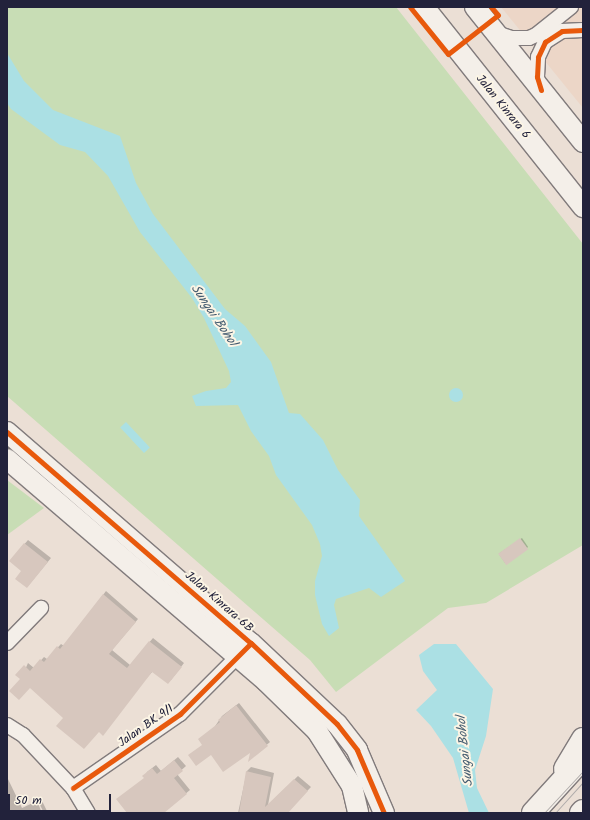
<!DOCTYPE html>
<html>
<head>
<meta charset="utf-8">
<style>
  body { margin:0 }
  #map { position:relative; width:590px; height:820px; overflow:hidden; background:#ebdfd5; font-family:Kalam,sans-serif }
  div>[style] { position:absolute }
  .built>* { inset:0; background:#ecd6c7 }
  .green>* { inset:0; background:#c8ddb5 }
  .water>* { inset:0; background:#abe0e4; transform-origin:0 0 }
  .round { border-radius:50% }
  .shadow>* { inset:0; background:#0003; transform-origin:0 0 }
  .building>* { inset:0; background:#d7c7be; transform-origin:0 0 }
  .roads { filter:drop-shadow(1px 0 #817b7c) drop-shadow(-1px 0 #817b7c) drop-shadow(0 1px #817b7c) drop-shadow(0 -1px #817b7c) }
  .street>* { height:14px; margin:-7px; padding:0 7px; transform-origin:7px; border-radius:7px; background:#f4efe9 }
  .secondary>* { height:20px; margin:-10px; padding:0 10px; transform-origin:10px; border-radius:10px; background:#f4efe9 }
  .highway>* { height:22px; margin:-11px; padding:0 11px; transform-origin:11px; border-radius:11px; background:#f4efe9 }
  .tram>* { height:1px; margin:-0.5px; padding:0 0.5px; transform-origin:0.5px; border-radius:0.5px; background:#afabaa }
  .cycleway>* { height:5px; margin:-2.5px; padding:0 2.5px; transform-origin:2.5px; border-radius:2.5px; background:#e8590c }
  span { translate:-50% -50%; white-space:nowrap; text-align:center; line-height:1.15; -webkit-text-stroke:4px #fcf5e5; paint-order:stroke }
  .street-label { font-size:12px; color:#22223b }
  .water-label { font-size:13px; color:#435b70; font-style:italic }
  .frame { position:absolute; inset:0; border:8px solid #22223b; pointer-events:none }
  .scale { position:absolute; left:8px; top:794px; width:103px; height:18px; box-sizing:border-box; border:2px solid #22223b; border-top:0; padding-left:5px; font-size:12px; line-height:14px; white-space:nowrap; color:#22223b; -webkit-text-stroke:3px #fcf5e5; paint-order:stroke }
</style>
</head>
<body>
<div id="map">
  <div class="built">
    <i style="clip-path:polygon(501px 7px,583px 7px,583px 108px)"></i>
  </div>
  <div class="green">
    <i style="clip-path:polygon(7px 7px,396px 7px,583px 244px,583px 545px,486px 603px,448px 608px,336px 692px,310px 660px,7px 396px)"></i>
    <i style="clip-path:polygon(7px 480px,44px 508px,7px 535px)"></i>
  </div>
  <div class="water">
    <i style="clip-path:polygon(7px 53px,24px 81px,53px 110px,120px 136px,136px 183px,153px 214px,225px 309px,245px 326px,271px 362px,289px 413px,300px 414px,323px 440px,338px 470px,360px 500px,359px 516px,405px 581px,381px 597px,369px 588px,336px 599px,334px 605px,339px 628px,329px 636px,322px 624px,315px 595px,315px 581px,322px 556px,320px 544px,312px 525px,276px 475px,269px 456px,251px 431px,238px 405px,196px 406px,192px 396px,206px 391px,226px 388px,231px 382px,229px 371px,204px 318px,192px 298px,140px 232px,108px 176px,85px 152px,60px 145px,11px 109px,7px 103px)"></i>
    <i class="round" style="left:449px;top:388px;width:14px;height:14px"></i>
    <i style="left:126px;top:422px;width:35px;height:8px;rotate:47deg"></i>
    <i style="clip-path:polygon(434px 644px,456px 644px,493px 689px,486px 736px,475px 770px,477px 788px,489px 813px,469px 813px,453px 758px,431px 726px,416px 710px,437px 690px,423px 671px,419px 655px)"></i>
  </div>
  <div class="shadow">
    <i style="left:522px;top:538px;width:11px;height:28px;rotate:56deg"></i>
    <i style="clip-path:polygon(28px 540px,51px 558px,27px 587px,23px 571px,10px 561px)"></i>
    <i style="clip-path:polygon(106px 591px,138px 619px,112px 650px,130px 665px,153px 638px,184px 663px,171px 680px,153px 671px,99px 731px,65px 718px,21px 679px,28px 663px,34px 668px,44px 657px,47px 659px,61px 644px,64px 646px)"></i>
    <i style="clip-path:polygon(239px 703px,270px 742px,250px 759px,251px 750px,203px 744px,222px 716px)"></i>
    <i style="clip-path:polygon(178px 757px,186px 766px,177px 774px,190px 790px,162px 813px,128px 813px,147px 772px,156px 765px,161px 771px)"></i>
    <i style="clip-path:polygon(251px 767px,274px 773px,268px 805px,298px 776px,311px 787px,286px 813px,238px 813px,247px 771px)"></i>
    <i style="clip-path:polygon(7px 777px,22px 808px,37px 801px,42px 813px,7px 813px)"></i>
    <i style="clip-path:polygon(41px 799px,48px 813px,44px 813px,38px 801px)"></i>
  </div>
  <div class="building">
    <i style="left:520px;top:538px;width:14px;height:27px;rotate:54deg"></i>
    <i style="clip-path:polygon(24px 543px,48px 562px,27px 588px,15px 579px,21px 571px,9px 561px)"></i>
    <i style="clip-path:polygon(103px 594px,136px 622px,109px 654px,127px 668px,149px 641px,182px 667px,168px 684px,152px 672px,103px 736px,99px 732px,84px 749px,56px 726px,63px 718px,30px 688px,19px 700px,9px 691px,20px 679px,15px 675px,24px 665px,30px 671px,40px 659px,44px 662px,57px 646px,60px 649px)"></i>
    <i style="clip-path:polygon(236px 705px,268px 746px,248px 762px,250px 753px,223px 772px,211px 755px,196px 766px,188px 755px,202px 745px,198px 739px,220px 722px,218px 720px)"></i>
    <i style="clip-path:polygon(174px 760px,183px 771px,174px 778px,187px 794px,164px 813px,127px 813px,116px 799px,144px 778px,142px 776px,152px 768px,157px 774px)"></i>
    <i style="clip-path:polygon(246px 771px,271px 777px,265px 807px,294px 779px,308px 791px,288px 813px,239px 813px)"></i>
  </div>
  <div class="roads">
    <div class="street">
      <i style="left:496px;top:33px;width:16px;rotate:18deg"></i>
      <i style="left:511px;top:38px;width:18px"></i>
      <i style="left:529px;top:38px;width:8px;rotate:-23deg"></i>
      <i style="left:536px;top:35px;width:45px;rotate:-38.7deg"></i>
      <i style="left:539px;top:86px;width:9px;rotate:-103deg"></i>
      <i style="left:537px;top:77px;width:20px;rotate:-87deg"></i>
      <i style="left:538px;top:57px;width:17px;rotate:-65deg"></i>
      <i style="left:545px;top:42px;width:20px;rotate:-33deg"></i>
      <i style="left:562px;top:31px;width:21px;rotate:-3deg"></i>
      <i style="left:7px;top:643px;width:49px;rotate:-45.8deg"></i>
      <i style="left:7px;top:725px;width:19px;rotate:32deg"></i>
      <i style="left:23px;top:735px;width:73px;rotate:46.7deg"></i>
      <i style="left:73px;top:788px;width:29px;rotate:59deg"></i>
      <i style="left:73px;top:788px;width:130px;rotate:-34.7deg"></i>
      <i style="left:180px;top:714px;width:91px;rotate:-45deg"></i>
    </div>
    <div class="secondary">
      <i style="left:424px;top:7px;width:256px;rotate:51.5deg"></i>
      <i style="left:475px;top:7px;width:173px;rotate:51.3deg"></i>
      <i style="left:7px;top:432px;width:323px;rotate:40.9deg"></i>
      <i style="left:251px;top:643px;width:118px;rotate:43.3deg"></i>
      <i style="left:337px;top:724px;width:33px;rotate:52deg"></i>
      <i style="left:357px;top:750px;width:69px;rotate:66.8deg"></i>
      <i style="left:7px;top:459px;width:341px;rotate:40.6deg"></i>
      <i style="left:266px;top:681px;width:71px;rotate:44.4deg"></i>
      <i style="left:317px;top:731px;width:65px;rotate:57.5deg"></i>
      <i style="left:352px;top:786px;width:28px;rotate:77deg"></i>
    </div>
    <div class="highway">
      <i style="left:565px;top:769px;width:35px;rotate:-59deg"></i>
      <i style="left:533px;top:813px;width:74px;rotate:-47.7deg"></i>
      <i style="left:581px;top:813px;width:3px;rotate:-45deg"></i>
    </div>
  </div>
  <div class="tram">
    <i style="left:544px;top:813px;width:57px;rotate:-47.1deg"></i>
    <i style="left:555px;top:813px;width:42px;rotate:-47.9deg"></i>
  </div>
  <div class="cycleway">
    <i style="left:410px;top:7px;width:60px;rotate:51deg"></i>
    <i style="left:448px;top:54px;width:63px;rotate:-38deg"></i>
    <i style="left:498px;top:15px;width:11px;rotate:-131deg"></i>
    <i style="left:541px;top:90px;width:14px;rotate:-107deg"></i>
    <i style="left:537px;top:77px;width:20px;rotate:-87deg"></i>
    <i style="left:538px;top:57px;width:17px;rotate:-65deg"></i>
    <i style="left:545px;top:42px;width:20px;rotate:-33deg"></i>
    <i style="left:562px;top:31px;width:21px;rotate:-3deg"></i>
    <i style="left:7px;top:432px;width:323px;rotate:40.9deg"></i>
    <i style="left:251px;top:643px;width:118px;rotate:43.3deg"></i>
    <i style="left:337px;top:724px;width:33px;rotate:52deg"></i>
    <i style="left:357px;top:750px;width:69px;rotate:66.8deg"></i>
    <i style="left:73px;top:788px;width:130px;rotate:-34.7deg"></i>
    <i style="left:180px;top:714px;width:100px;rotate:-45deg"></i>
  </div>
  <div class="street-label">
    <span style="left:503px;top:107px;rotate:51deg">Jalan Kinrara 6</span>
    <span style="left:219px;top:602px;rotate:41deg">Jalan Kinrara 6B</span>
    <span style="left:146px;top:726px;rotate:-35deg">Jalan BK 9/1</span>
  </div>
  <div class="water-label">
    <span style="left:213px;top:316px;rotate:56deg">Sungai Bohol</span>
    <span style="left:466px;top:751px;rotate:-96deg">Sungai Bohol</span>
  </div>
  <div class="frame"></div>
  <div class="scale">50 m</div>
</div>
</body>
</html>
